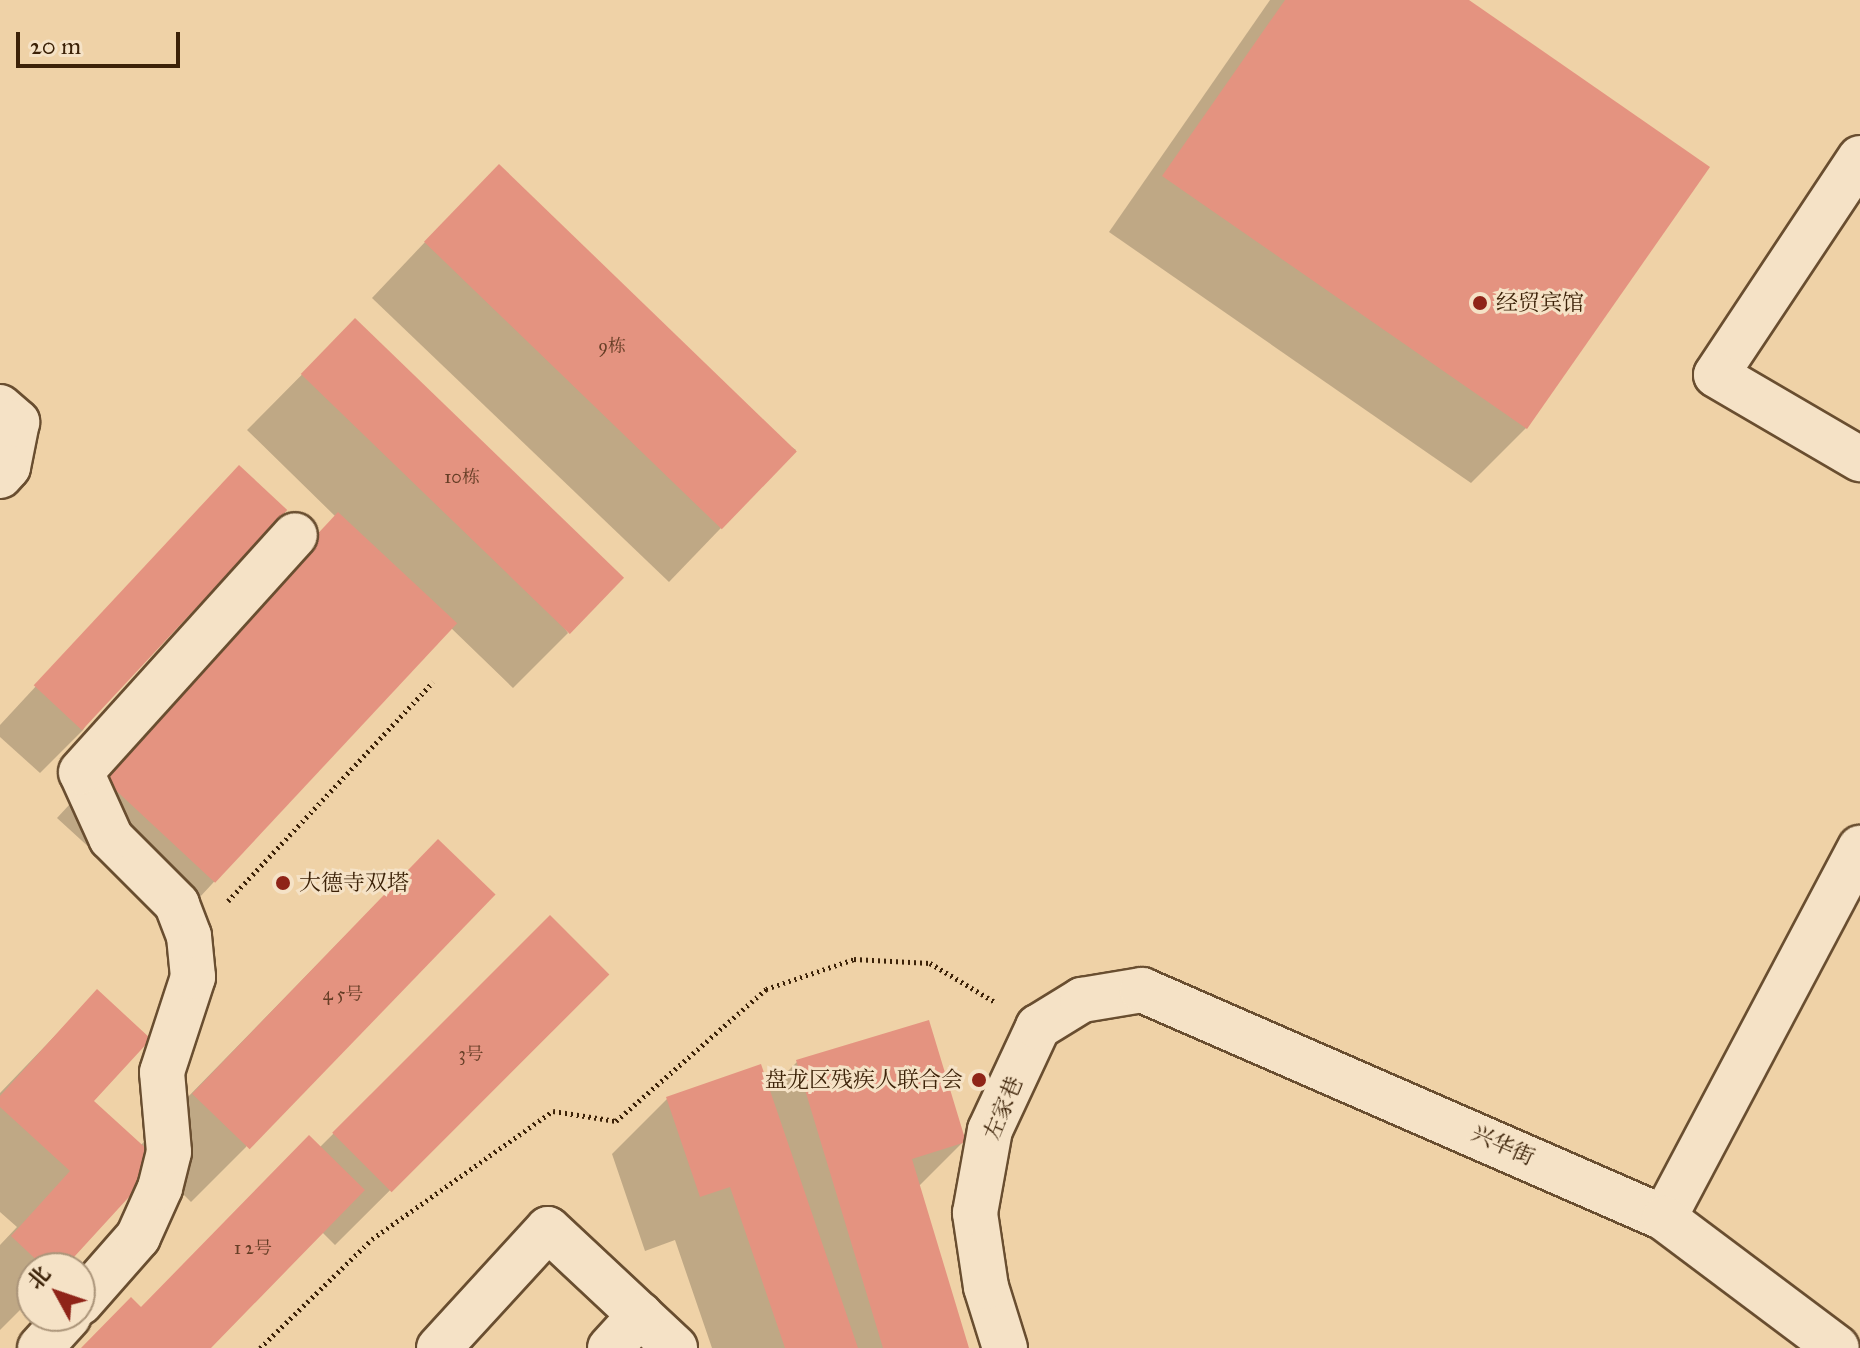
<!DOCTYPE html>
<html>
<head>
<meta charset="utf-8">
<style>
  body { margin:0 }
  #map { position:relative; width:1860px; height:1348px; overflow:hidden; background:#efd2a7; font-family:"IM FELL Great Primer","Noto Serif SC",serif }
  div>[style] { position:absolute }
  .shadow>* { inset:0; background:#0003 }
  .building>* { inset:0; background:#e49380; transform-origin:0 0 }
  .path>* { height:5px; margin-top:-2.5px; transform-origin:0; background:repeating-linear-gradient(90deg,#3c2208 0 2px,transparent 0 6px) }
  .roads { filter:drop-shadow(2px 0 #694e30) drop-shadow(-2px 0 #694e30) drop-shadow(0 2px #694e30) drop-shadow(0 -2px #694e30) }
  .minor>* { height:44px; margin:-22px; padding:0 22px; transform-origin:22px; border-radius:22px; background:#f5e2c6 }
  .dots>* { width:22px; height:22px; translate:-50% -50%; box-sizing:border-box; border:4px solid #f5e2c6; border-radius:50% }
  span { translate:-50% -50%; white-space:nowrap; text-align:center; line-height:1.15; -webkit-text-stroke:6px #f5e2c6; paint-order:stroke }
  .number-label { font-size:18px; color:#663e26 }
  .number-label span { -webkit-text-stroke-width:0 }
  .poi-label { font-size:22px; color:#3c2208 }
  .left { translate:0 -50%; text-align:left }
  .right { translate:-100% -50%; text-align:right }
  .street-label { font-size:22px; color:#3c2208 }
  .north { position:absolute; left:16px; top:1252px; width:80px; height:80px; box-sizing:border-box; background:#f5e2c6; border:2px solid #ab957a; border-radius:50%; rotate:310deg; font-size:22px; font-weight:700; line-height:32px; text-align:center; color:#3c2208 }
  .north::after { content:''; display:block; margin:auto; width:28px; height:36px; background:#8f2418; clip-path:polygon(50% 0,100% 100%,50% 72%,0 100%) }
  .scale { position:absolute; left:16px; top:32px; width:164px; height:36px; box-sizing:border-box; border:4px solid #3c2208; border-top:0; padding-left:10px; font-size:24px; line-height:28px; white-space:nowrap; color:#3c2208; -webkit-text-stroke:6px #f5e2c6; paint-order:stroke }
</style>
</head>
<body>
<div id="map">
  <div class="shadow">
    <i style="clip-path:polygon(1270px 0,1465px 0,1526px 428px,1471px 483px,1109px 232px)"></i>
    <i style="clip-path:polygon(444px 222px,796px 450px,669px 582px,372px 298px)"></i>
    <i style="clip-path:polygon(355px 321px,568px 633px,513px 688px,450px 627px,174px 925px,57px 818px,336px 517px,247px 430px)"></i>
    <i style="clip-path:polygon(239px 467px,83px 730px,40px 773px,0 737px,0 725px)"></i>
    <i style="clip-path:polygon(384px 896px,246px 1147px,191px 1202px,155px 1166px,61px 1268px,32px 1268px,32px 1298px,0 1330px,0 1245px,17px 1227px,0 1212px,0 1093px,97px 992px,91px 1101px,140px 1146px)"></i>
    <i style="clip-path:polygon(550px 918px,606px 975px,335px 1245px,322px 1232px,209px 1348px,83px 1348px,140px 1309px,319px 1148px)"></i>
    <i style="clip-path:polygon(797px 1062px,964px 1141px,918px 1187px,967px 1348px,712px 1348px,675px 1240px,645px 1251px,612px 1154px,667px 1099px,759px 1067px,768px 1091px)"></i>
  </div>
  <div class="building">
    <i style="clip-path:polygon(1285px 0,1469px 0,1710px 167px,1527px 429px,1162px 176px)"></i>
    <i style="left:499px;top:164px;width:414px;height:108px;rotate:44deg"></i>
    <i style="left:355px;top:318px;width:374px;height:78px;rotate:44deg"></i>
    <i style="left:239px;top:465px;width:66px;height:301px;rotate:43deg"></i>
    <i style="left:338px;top:512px;width:163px;height:355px;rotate:43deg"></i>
    <i style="left:438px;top:839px;width:80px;height:354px;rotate:44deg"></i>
    <i style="left:550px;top:915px;width:84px;height:308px;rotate:45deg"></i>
    <i style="clip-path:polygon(97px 989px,151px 1039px,94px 1101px,161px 1162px,64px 1268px,45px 1268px,11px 1236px,70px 1171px,0 1107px,0 1096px)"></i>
    <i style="clip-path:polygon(929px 1020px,966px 1142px,912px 1159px,969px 1348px,883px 1348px,796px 1060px)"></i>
    <i style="clip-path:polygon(761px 1064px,858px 1348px,785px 1348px,730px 1187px,700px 1197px,666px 1097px)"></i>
    <i style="clip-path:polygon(309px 1135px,365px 1190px,211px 1348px,81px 1348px,131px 1297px,141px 1307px)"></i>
  </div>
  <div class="path">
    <i style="left:228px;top:901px;width:300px;rotate:-46.9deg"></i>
    <i style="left:260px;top:1348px;width:156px;rotate:-44.2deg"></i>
    <i style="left:372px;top:1239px;width:222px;rotate:-35.3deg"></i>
    <i style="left:553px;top:1111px;width:64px;rotate:9deg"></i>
    <i style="left:616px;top:1121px;width:200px;rotate:-41.3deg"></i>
    <i style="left:766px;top:989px;width:93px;rotate:-18.8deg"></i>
    <i style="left:854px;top:959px;width:76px;rotate:3deg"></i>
    <i style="left:930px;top:963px;width:76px;rotate:31deg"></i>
  </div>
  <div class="roads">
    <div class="minor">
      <i style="left:1860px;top:158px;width:260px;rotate:123.6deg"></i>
      <i style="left:1716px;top:375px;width:167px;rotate:30.3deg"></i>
      <i style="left:0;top:407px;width:23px;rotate:41deg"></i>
      <i style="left:17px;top:422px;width:46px;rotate:101.3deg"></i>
      <i style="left:8px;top:467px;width:12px;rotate:132deg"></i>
      <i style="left:1664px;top:1218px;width:419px;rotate:-62.1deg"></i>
      <i style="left:80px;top:1303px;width:88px;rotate:-48.7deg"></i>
      <i style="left:138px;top:1237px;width:54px;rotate:-65.8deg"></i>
      <i style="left:160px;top:1188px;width:37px;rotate:-76deg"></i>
      <i style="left:169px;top:1152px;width:80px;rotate:-95deg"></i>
      <i style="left:162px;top:1072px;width:100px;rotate:-71.9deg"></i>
      <i style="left:193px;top:977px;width:41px;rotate:-95.6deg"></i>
      <i style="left:189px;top:936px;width:34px;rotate:-111deg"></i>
      <i style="left:177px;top:904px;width:93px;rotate:-135deg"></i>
      <i style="left:111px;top:838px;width:72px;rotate:-114.4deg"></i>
      <i style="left:81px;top:772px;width:319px;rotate:-47.9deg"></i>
      <i style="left:40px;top:1348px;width:43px;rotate:-47.8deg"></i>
      <i style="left:439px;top:1348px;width:161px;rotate:-47.5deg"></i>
      <i style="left:548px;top:1229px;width:174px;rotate:43.1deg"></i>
      <i style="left:610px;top:1348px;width:45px;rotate:-47.7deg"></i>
      <i style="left:1005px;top:1348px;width:64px;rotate:-107.3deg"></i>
      <i style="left:986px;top:1287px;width:75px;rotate:-98.5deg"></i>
      <i style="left:975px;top:1213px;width:84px;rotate:-79.8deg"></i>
      <i style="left:990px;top:1130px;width:114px;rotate:-65deg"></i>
      <i style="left:1038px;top:1027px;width:52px;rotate:-31.5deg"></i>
      <i style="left:1082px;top:1000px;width:61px;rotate:-9.5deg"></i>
      <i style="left:1142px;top:990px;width:570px;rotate:23.59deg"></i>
      <i style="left:1664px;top:1218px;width:216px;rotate:36.9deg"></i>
    </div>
  </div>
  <div class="dots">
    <i style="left:1480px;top:303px;background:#8f2418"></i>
    <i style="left:283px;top:883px;background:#8f2418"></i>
    <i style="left:979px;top:1080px;background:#8f2418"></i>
  </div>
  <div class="number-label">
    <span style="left:612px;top:346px">9栋</span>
    <span style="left:462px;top:477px">10栋</span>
    <span style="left:343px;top:994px">4 5号</span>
    <span style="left:471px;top:1054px">3号</span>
    <span style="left:253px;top:1248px">1 2号</span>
  </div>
  <div class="poi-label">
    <span class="left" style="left:1496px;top:303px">经贸宾馆</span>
    <span class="left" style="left:299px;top:883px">大德寺双塔</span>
    <span class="right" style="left:963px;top:1080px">盘龙区残疾人联合会</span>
  </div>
  <div class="street-label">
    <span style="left:1003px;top:1108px;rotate:-68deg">左家巷</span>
    <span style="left:1503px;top:1145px;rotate:24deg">兴华街</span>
  </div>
  <div class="north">北</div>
  <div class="scale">20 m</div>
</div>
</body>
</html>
